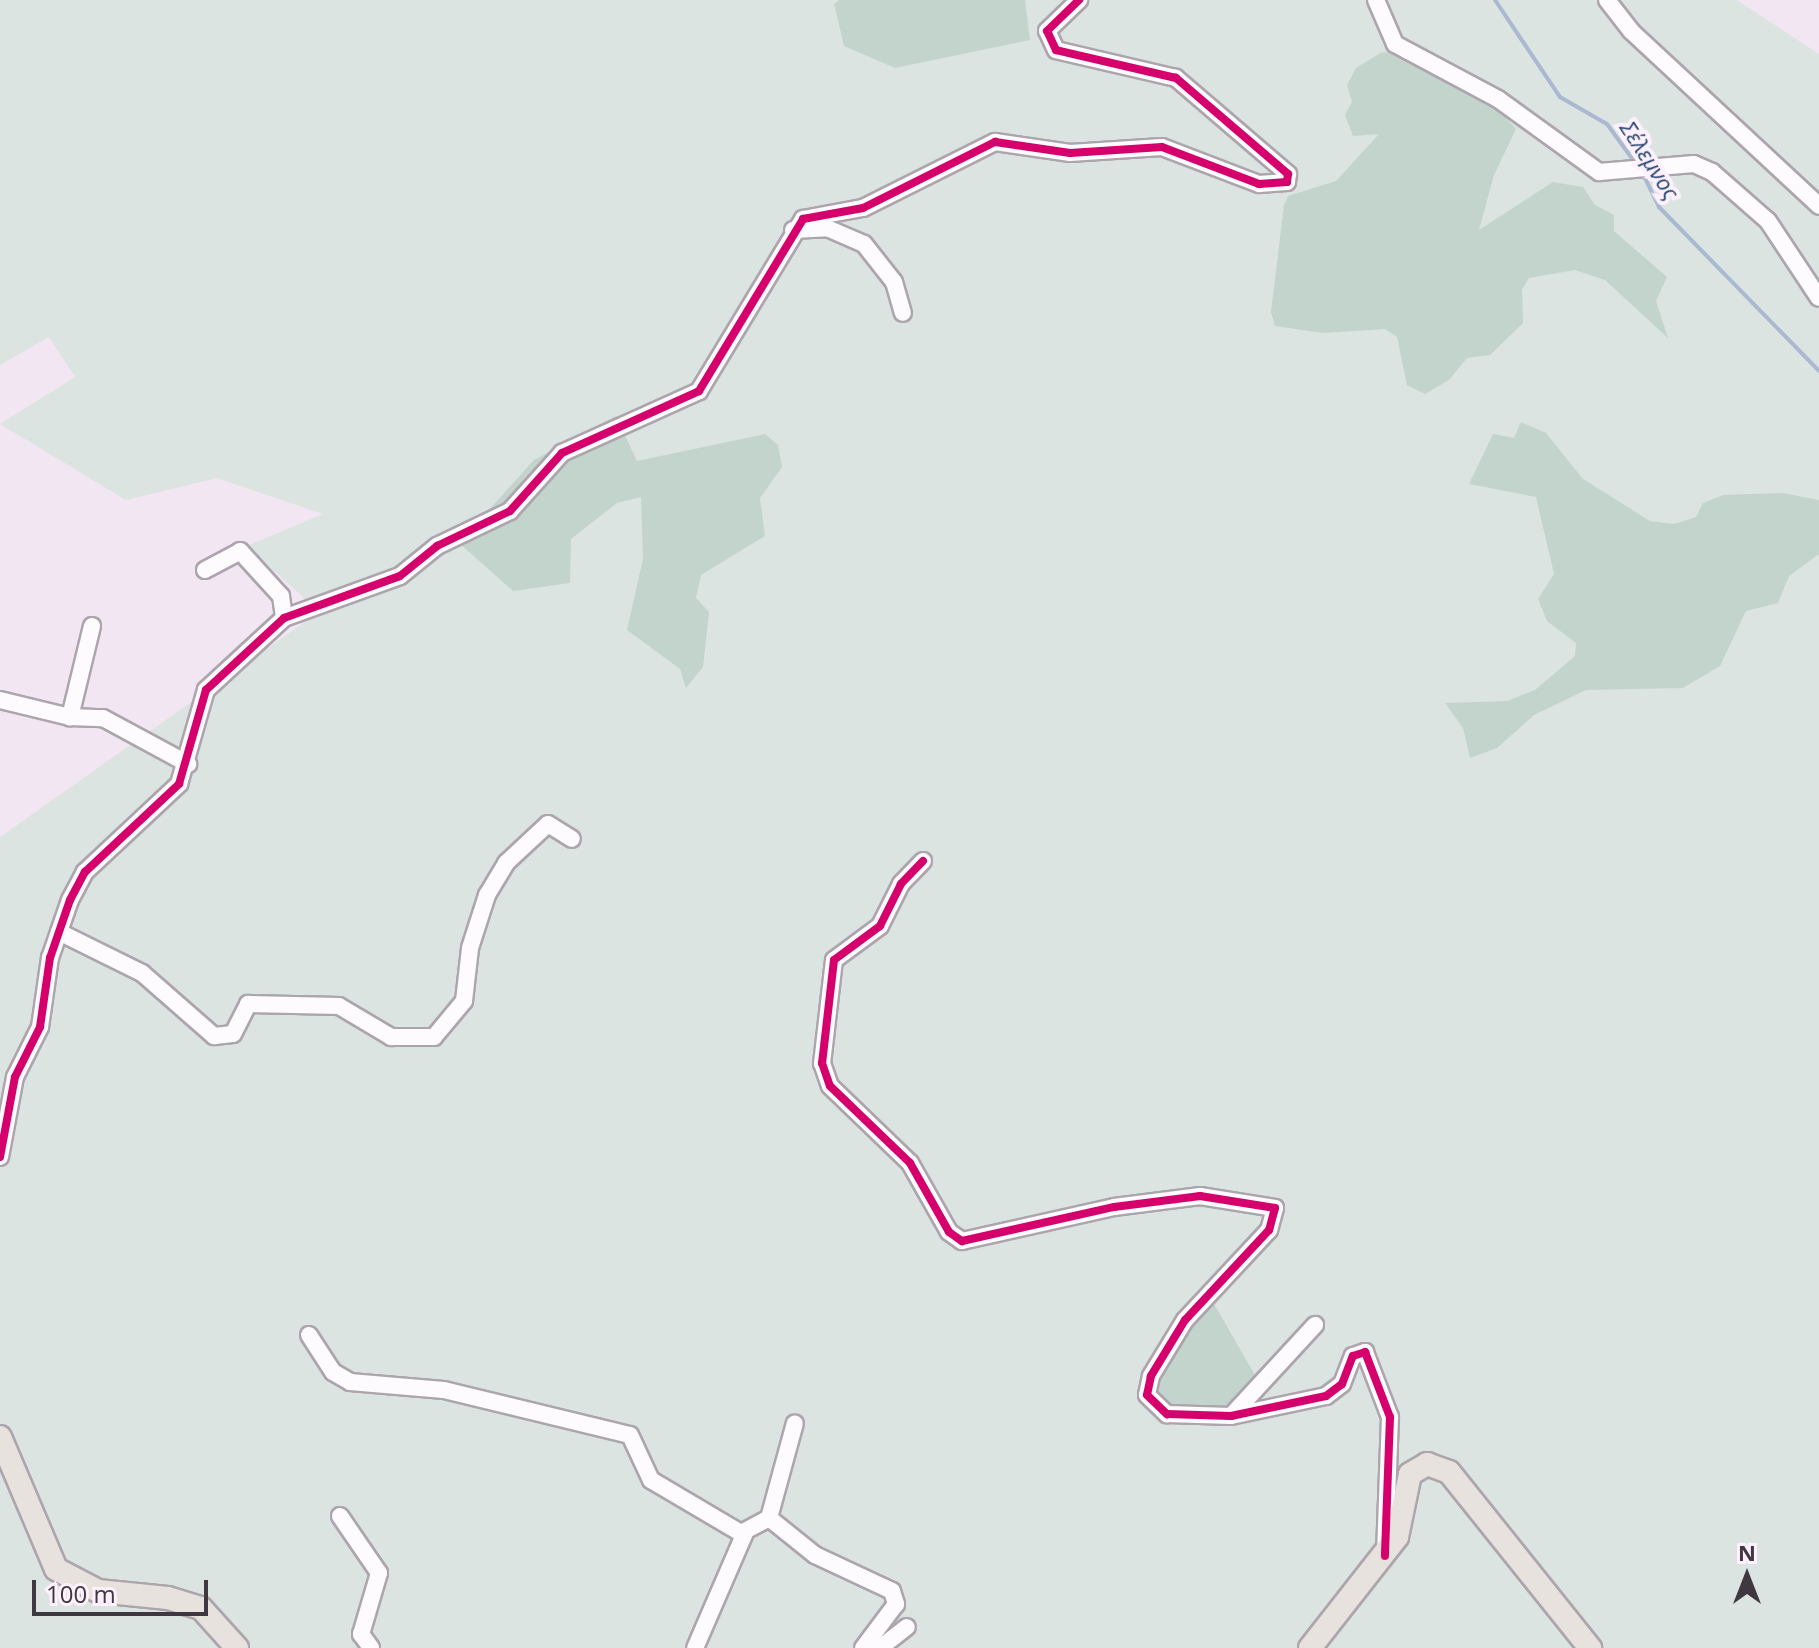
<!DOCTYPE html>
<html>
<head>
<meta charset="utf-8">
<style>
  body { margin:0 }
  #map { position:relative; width:1819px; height:1648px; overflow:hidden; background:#f1e6f1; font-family:"Open Sans",sans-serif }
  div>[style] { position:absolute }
  .green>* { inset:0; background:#dbe4e0 }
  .forest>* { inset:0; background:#c3d4cd }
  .stream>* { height:4px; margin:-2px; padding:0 2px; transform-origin:2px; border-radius:2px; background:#aab8d1 }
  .roads { filter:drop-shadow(2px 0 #ada5ad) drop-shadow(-2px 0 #ada5ad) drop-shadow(0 2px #ada5ad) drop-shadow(0 -2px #ada5ad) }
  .minor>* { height:16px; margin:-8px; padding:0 8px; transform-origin:8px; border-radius:8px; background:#fdfbfd }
  .major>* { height:22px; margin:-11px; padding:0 11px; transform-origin:11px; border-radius:11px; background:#e7e2dd }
  .cycleway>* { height:8px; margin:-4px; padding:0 4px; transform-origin:4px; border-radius:4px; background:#d6006c }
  span { translate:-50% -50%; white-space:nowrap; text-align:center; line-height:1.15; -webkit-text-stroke:8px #fef1fd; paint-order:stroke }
  .water-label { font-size:22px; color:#1e436c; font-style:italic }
  .north { position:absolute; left:1707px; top:1536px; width:80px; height:80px; -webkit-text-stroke:6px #fef1fd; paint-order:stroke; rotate:0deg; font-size:22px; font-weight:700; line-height:32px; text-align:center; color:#403840 }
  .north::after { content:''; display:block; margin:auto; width:28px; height:36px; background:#403840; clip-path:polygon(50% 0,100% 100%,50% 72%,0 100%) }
  .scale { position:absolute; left:32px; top:1580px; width:176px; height:36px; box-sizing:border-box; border:4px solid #403840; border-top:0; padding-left:10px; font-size:24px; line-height:28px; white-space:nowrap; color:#403840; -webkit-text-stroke:6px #fef1fd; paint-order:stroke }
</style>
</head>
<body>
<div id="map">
  <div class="green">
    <i style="clip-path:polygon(0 0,1737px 0,1819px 54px,1819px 1648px,0 1648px,0 837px,319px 612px,247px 546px,323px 514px,217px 478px,126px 500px,0 424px,75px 377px,49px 337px,0 365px)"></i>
  </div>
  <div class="forest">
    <i style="clip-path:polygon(839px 0,1025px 0,1030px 40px,895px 68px,844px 46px,834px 4px)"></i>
    <i style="clip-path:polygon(1382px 52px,1399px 54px,1493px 104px,1516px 129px,1494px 175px,1479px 230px,1553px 182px,1583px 187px,1595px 205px,1614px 215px,1614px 231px,1667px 277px,1656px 301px,1668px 338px,1605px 280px,1575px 270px,1529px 278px,1522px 290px,1523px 323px,1490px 355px,1467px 358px,1449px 380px,1425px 394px,1407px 385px,1397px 337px,1385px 329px,1323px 333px,1275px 326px,1271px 312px,1284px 205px,1288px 196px,1336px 181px,1379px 134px,1353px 136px,1345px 115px,1352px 102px,1347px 85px,1356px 68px)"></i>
    <i style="clip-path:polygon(616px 416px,637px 461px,765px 434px,778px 445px,782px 467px,760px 498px,765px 536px,701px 575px,696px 598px,709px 612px,703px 667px,686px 688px,680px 669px,627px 630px,643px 559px,641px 497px,617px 503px,571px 539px,570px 583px,513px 591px,459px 543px,534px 460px)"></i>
    <i style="clip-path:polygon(1521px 422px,1546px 433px,1583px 479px,1650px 521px,1674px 524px,1696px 517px,1703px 503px,1723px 495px,1783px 493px,1819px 500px,1819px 554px,1789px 576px,1778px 603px,1746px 611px,1720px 666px,1683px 688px,1586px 690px,1534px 715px,1497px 748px,1470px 758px,1463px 728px,1445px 703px,1507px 701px,1535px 690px,1575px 656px,1576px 643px,1547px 621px,1538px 599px,1554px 574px,1536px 497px,1469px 484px,1493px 434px,1514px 438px)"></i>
    <i style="clip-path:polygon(1205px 1288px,1256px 1377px,1242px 1390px,1254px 1409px,1151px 1409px,1140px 1389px,1147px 1366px)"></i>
  </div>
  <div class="stream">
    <i style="left:1495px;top:0;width:117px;rotate:56.2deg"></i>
    <i style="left:1560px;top:97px;width:54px;rotate:29.9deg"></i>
    <i style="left:1607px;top:124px;width:49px;rotate:54.1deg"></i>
    <i style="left:1643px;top:174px;width:37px;rotate:64deg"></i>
    <i style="left:1659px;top:207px;width:229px;rotate:45.7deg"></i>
  </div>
  <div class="roads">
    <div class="minor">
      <i style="left:1376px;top:0;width:48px;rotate:66.6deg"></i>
      <i style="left:1395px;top:44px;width:117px;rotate:28.1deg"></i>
      <i style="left:1498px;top:99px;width:125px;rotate:35.9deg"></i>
      <i style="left:1599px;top:172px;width:95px;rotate:-4.8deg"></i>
      <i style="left:1694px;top:164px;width:20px;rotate:24deg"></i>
      <i style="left:1712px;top:172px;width:74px;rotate:41.2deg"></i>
      <i style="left:1768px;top:221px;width:92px;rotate:56.5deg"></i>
      <i style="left:1607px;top:0;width:39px;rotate:52deg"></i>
      <i style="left:1631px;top:31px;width:257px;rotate:42.9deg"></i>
      <i style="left:793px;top:230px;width:34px;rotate:-3deg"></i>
      <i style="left:827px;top:228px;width:40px;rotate:23.4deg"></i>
      <i style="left:864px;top:244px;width:48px;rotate:51.7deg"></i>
      <i style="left:894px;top:282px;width:32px;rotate:74deg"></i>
      <i style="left:205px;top:570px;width:40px;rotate:-28deg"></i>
      <i style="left:240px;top:551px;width:61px;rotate:47.7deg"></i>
      <i style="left:281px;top:596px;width:22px;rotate:82deg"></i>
      <i style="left:92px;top:626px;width:94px;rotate:103.6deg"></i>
      <i style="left:70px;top:717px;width:33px;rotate:2deg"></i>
      <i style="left:103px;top:718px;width:97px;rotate:28.4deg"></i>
      <i style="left:0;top:700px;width:72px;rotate:13.7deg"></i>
      <i style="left:923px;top:861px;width:32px;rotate:134deg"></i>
      <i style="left:901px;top:884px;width:47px;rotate:116.6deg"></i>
      <i style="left:880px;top:926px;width:57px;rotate:143.5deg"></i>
      <i style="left:834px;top:960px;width:104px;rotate:96.6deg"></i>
      <i style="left:822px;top:1063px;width:24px;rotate:71deg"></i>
      <i style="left:830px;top:1086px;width:111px;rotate:43.9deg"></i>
      <i style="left:910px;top:1163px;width:79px;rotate:60.5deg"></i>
      <i style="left:949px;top:1232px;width:16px;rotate:35deg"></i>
      <i style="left:962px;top:1241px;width:156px;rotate:-12.6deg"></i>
      <i style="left:1114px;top:1207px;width:87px;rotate:-7.3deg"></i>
      <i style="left:1200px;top:1196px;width:76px;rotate:9.1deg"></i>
      <i style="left:1275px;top:1208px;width:23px;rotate:105deg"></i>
      <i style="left:1269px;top:1230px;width:123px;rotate:133deg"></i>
      <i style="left:1185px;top:1320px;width:66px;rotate:121.3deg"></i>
      <i style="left:1151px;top:1376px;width:19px;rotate:102deg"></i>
      <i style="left:1147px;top:1395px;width:28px;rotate:44deg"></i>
      <i style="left:1167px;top:1414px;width:64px;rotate:1.8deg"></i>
      <i style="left:1231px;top:1416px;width:97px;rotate:-11.9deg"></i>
      <i style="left:1326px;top:1396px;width:20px;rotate:-37deg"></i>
      <i style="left:1342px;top:1384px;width:30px;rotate:-69deg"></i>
      <i style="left:1353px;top:1356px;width:13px;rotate:-18deg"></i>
      <i style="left:1365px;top:1352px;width:70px;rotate:69deg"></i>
      <i style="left:1390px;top:1417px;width:139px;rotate:92.1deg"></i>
      <i style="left:59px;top:932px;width:93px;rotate:26.3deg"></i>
      <i style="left:142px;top:973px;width:96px;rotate:41.2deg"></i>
      <i style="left:214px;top:1036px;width:19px;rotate:-6deg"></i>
      <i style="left:233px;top:1034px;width:34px;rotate:-63deg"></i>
      <i style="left:248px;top:1004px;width:91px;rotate:1.3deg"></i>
      <i style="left:339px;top:1006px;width:61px;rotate:30.8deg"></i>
      <i style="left:391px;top:1037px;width:43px"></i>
      <i style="left:434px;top:1037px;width:47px;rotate:-50.2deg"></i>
      <i style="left:464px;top:1001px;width:53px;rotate:-83.5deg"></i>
      <i style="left:470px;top:948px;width:56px;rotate:-72.2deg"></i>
      <i style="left:487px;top:895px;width:37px;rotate:-59deg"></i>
      <i style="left:506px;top:863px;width:57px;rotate:-42.9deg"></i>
      <i style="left:548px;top:824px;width:28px;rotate:32deg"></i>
      <i style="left:0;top:1157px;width:81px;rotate:-79.4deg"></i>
      <i style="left:15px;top:1077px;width:56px;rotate:-63.4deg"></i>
      <i style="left:40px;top:1027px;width:70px;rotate:-81.8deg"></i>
      <i style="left:50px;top:958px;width:61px;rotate:-71deg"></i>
      <i style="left:70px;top:900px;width:32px;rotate:-62deg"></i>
      <i style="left:85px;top:872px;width:129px;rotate:-43.1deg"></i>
      <i style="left:179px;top:784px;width:98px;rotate:-74deg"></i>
      <i style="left:206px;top:690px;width:106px;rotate:-42.7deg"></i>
      <i style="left:284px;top:618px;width:123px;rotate:-19.9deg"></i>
      <i style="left:400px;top:576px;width:48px;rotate:-39deg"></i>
      <i style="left:437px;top:546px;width:81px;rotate:-25.6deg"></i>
      <i style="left:510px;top:511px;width:78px;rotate:-48.1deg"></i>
      <i style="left:562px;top:453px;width:150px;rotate:-24.3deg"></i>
      <i style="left:699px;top:391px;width:201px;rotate:-58.8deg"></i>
      <i style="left:803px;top:219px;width:61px;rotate:-10.4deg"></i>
      <i style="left:863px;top:208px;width:148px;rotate:-26.6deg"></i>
      <i style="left:995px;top:142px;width:76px;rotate:8.3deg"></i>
      <i style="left:1070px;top:153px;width:92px;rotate:-3.7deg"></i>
      <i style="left:1162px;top:147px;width:104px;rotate:20.9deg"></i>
      <i style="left:1259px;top:184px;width:28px;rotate:-4deg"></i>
      <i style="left:1287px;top:182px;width:8px;rotate:-83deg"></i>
      <i style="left:1288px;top:174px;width:148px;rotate:-139.4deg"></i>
      <i style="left:1176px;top:78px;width:123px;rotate:-166.9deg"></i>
      <i style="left:1056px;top:50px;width:21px;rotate:-115deg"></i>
      <i style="left:1047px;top:31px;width:45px;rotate:-44.1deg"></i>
      <i style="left:309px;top:1335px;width:44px;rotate:57deg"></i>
      <i style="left:333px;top:1372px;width:20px;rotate:30deg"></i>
      <i style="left:350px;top:1382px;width:94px;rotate:4.9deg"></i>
      <i style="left:444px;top:1390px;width:191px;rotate:13.6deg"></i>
      <i style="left:630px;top:1435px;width:50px;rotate:65deg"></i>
      <i style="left:651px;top:1480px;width:108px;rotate:30.6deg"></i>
      <i style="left:744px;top:1535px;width:123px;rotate:113.4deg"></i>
      <i style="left:1231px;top:1416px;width:124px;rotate:-47.3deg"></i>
      <i style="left:340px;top:1516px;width:69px;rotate:55.6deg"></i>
      <i style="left:379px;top:1573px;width:64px;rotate:106.4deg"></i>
      <i style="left:361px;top:1634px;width:17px;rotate:54deg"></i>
      <i style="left:769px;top:1518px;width:59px;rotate:38.8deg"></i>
      <i style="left:815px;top:1555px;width:85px;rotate:25.1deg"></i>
      <i style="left:892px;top:1591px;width:14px;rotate:73deg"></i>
      <i style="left:896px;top:1604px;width:55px;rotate:126.9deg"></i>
      <i style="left:743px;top:1532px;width:30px;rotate:-28deg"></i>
      <i style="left:769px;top:1518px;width:98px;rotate:-74.7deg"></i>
      <i style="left:880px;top:1648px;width:34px;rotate:-38deg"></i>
    </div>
    <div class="major">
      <i style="left:0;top:1437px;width:143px;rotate:67deg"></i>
      <i style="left:56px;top:1569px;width:47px;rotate:27.6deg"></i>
      <i style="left:98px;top:1591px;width:70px;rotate:5.7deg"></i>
      <i style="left:168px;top:1598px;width:34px;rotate:17deg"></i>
      <i style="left:201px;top:1608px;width:54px;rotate:48deg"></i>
      <i style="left:1310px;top:1648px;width:141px;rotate:-51.9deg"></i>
      <i style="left:1397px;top:1537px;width:64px;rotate:-78.3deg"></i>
      <i style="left:1410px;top:1474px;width:20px;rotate:-30deg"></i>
      <i style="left:1427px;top:1464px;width:23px;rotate:20deg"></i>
      <i style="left:1449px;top:1472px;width:226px;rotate:51.3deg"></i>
    </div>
  </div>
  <div class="cycleway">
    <i style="left:923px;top:861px;width:32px;rotate:134deg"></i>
    <i style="left:901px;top:884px;width:47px;rotate:116.6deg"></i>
    <i style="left:880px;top:926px;width:57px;rotate:143.5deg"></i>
    <i style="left:834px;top:960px;width:104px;rotate:96.6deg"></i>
    <i style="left:822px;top:1063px;width:24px;rotate:71deg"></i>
    <i style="left:830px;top:1086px;width:111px;rotate:43.9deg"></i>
    <i style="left:910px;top:1163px;width:79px;rotate:60.5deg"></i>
    <i style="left:949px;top:1232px;width:16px;rotate:35deg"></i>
    <i style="left:962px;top:1241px;width:156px;rotate:-12.6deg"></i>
    <i style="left:1114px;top:1207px;width:87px;rotate:-7.3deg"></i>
    <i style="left:1200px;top:1196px;width:76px;rotate:9.1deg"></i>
    <i style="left:1275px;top:1208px;width:23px;rotate:105deg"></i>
    <i style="left:1269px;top:1230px;width:123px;rotate:133deg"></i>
    <i style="left:1185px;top:1320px;width:66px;rotate:121.3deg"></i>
    <i style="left:1151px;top:1376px;width:19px;rotate:102deg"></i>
    <i style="left:1147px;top:1395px;width:28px;rotate:44deg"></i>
    <i style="left:1167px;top:1414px;width:64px;rotate:1.8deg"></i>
    <i style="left:1231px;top:1416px;width:97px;rotate:-11.9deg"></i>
    <i style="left:1326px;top:1396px;width:20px;rotate:-37deg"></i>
    <i style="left:1342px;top:1384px;width:30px;rotate:-69deg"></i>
    <i style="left:1353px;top:1356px;width:13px;rotate:-18deg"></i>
    <i style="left:1365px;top:1352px;width:70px;rotate:69deg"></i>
    <i style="left:1390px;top:1417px;width:139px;rotate:92.1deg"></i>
    <i style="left:0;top:1157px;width:81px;rotate:-79.4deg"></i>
    <i style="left:15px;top:1077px;width:56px;rotate:-63.4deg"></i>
    <i style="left:40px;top:1027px;width:70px;rotate:-81.8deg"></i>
    <i style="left:50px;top:958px;width:61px;rotate:-71deg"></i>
    <i style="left:70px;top:900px;width:32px;rotate:-62deg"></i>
    <i style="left:85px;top:872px;width:129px;rotate:-43.1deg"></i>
    <i style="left:179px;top:784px;width:98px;rotate:-74deg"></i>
    <i style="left:206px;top:690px;width:106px;rotate:-42.7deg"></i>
    <i style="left:284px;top:618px;width:123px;rotate:-19.9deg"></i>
    <i style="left:400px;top:576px;width:48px;rotate:-39deg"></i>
    <i style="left:437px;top:546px;width:81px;rotate:-25.6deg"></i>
    <i style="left:510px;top:511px;width:78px;rotate:-48.1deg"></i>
    <i style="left:562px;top:453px;width:150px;rotate:-24.3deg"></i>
    <i style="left:699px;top:391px;width:201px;rotate:-58.8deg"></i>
    <i style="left:803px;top:219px;width:61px;rotate:-10.4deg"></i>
    <i style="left:863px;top:208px;width:148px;rotate:-26.6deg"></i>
    <i style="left:995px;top:142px;width:76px;rotate:8.3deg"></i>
    <i style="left:1070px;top:153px;width:92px;rotate:-3.7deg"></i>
    <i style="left:1162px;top:147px;width:104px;rotate:20.9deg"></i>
    <i style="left:1259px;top:184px;width:28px;rotate:-4deg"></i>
    <i style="left:1287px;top:182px;width:8px;rotate:-83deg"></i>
    <i style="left:1288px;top:174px;width:148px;rotate:-139.4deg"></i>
    <i style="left:1176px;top:78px;width:123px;rotate:-166.9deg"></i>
    <i style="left:1056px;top:50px;width:21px;rotate:-115deg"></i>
    <i style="left:1047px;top:31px;width:45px;rotate:-44.1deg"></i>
  </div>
  <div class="water-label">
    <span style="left:1650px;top:160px;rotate:57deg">Σέλεμνος</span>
  </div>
  <div class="north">N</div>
  <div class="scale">100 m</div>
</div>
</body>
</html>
